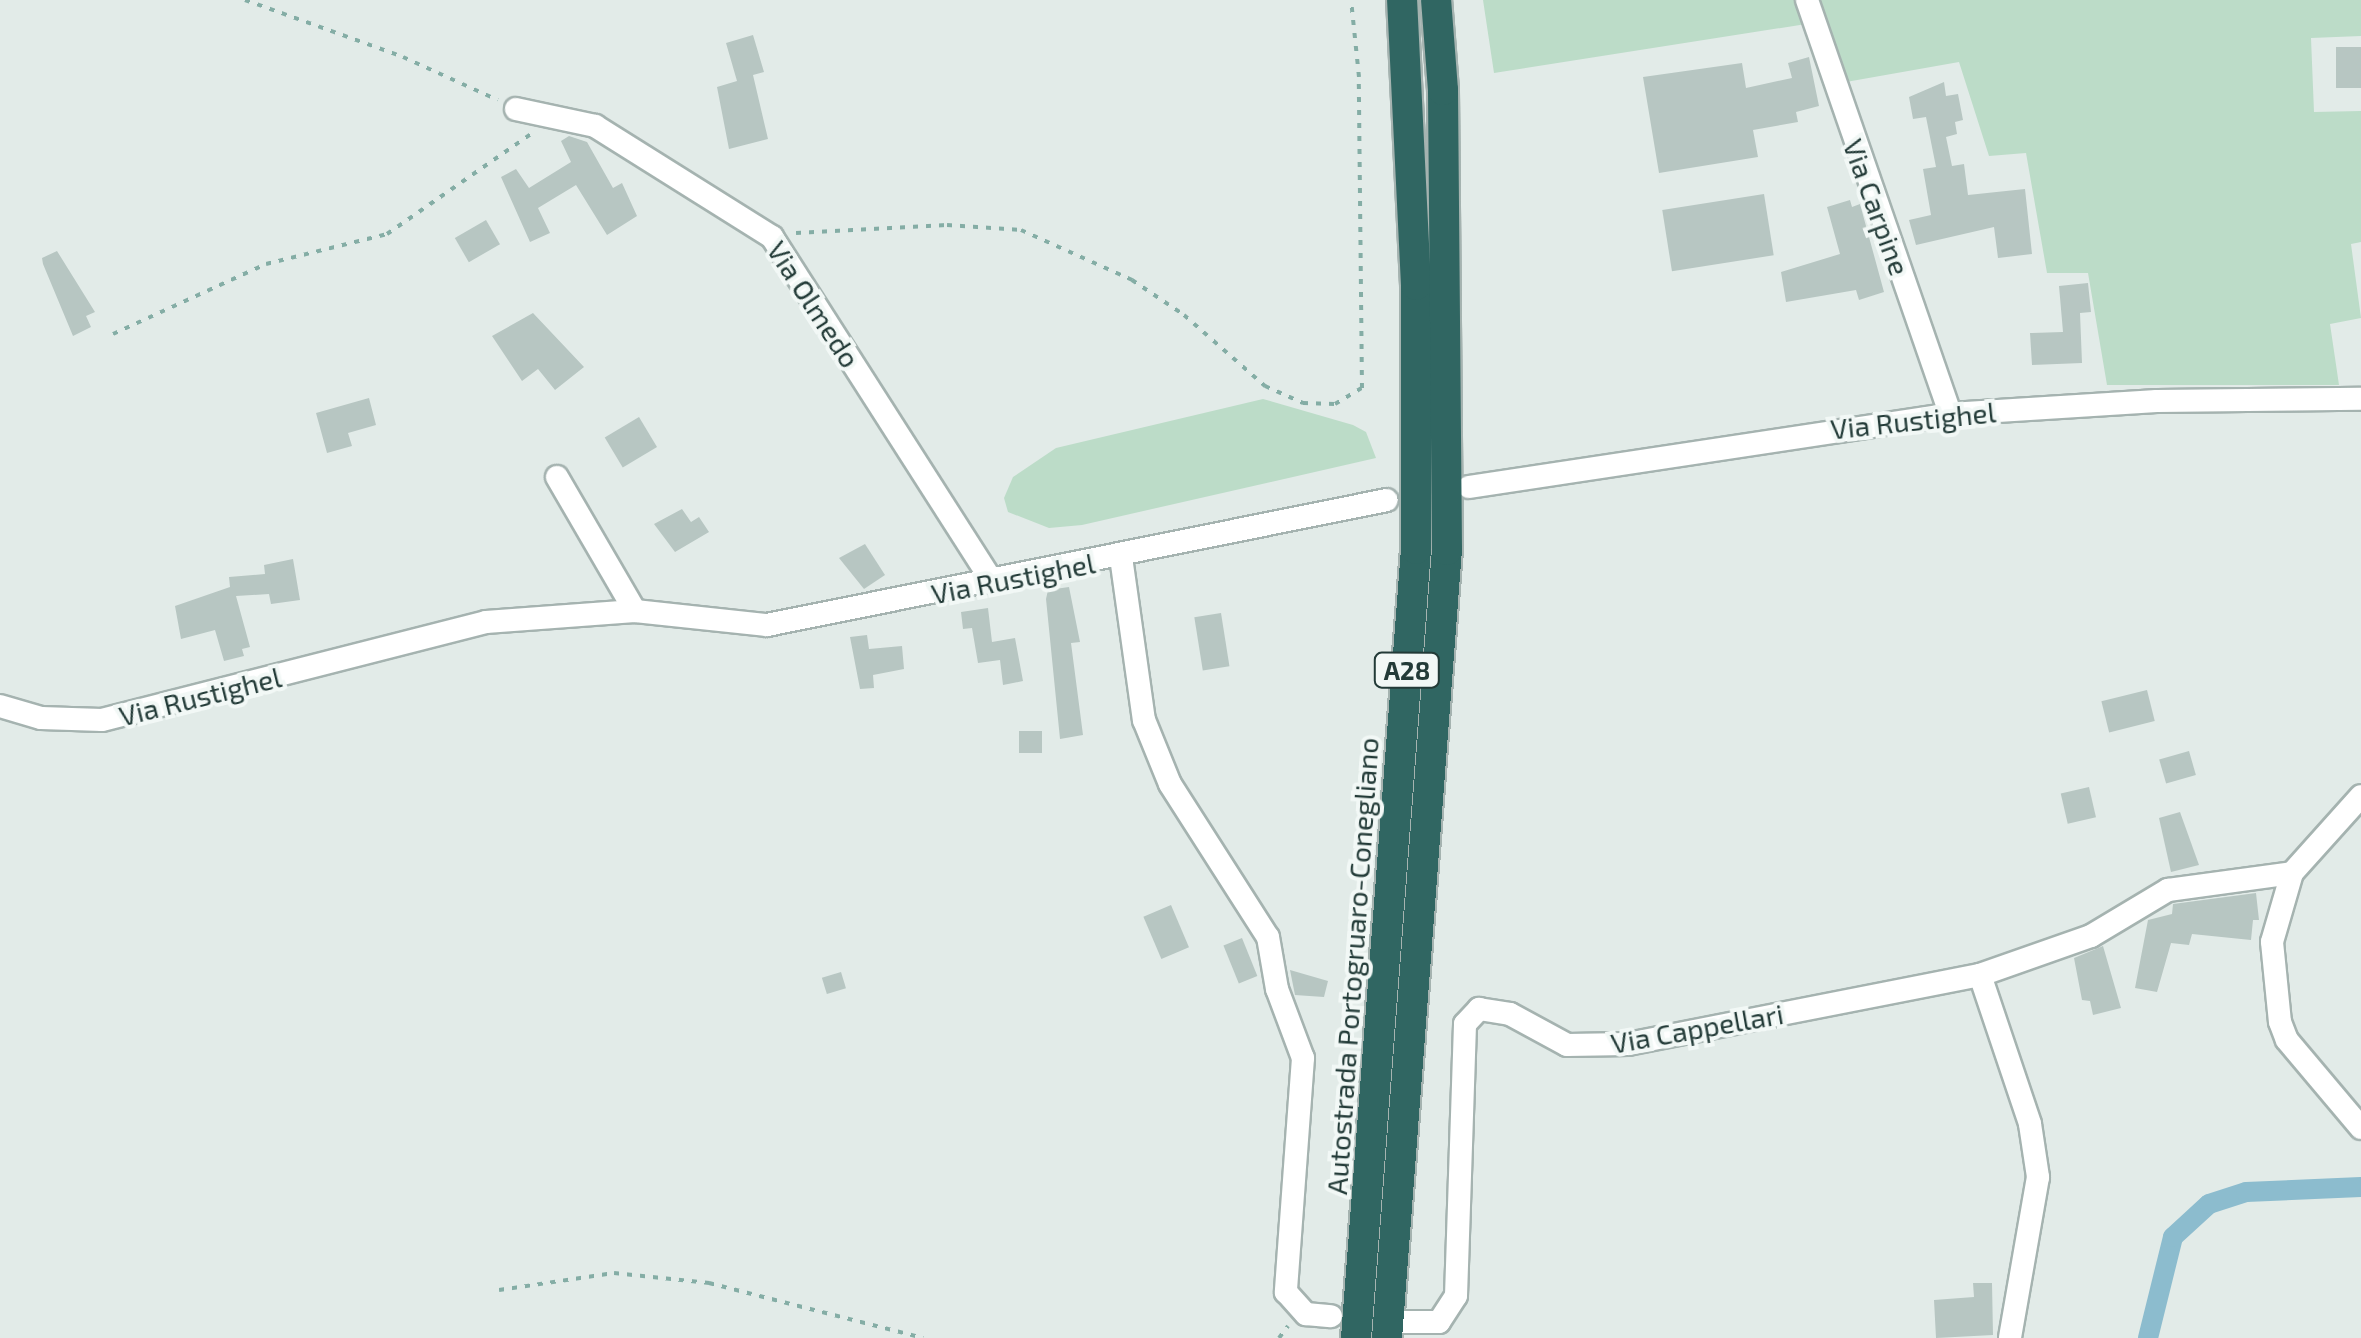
<!DOCTYPE html>
<html>
<head>
<meta charset="utf-8">
<style>
  body { margin:0 }
  #map { position:relative; width:2361px; height:1338px; overflow:hidden; background:#e2ebe8; font-family:"Exo 2",sans-serif }
  div>[style] { position:absolute }
  .green>* { inset:0; background:#bcdcc8 }
  .canal>* { height:20px; margin:-10px; padding:0 10px; transform-origin:10px; border-radius:10px; background:#8cbcce }
  .building>* { inset:0; background:#b7c6c2; transform-origin:0 0 }
  .path>* { height:4px; margin-top:-2px; transform-origin:0; background:repeating-linear-gradient(90deg,#84ada5 0 5px,transparent 0 13px) }
  .roads { filter:drop-shadow(2px 0 #a5b3b0) drop-shadow(-2px 0 #a5b3b0) drop-shadow(0 2px #a5b3b0) drop-shadow(0 -2px #a5b3b0) }
  .minor>* { height:22px; margin:-11px; padding:0 11px; transform-origin:11px; border-radius:11px; background:#fff }
  .motorway>* { height:30px; margin:-15px; padding:0 15px; transform-origin:15px; border-radius:15px; background:#306662 }
  span { translate:-50% -50%; white-space:nowrap; text-align:center; line-height:1.15; -webkit-text-stroke:8px #f2f8f6; paint-order:stroke }
  .shield-label span { padding:2px 8px; background:#f2f8f6; border:2px solid; border-radius:8px; -webkit-text-stroke-width:0 }
  .shield-label { font-size:25px; color:#233b38; font-weight:700 }
  .street-label { font-size:28px; color:#233b38 }
</style>
</head>
<body>
<div id="map">
  <div class="green">
    <i style="clip-path:polygon(1483px 0,2361px 0,2361px 36px,2311px 38px,2314px 112px,2361px 111px,2361px 242px,2351px 244px,2361px 318px,2330px 324px,2339px 385px,2107px 385px,2088px 273px,2047px 273px,2026px 153px,1989px 156px,1959px 62px,1846px 82px,1825px 21px,1494px 73px)"></i>
    <i style="clip-path:polygon(1263px 399px,1353px 425px,1366px 432px,1376px 458px,1082px 525px,1049px 528px,1008px 512px,1004px 498px,1013px 477px,1056px 448px)"></i>
  </div>
  <div class="canal">
    <i style="left:2148px;top:1338px;width:104px;rotate:-76.1deg"></i>
    <i style="left:2173px;top:1237px;width:49px;rotate:-42.5deg"></i>
    <i style="left:2209px;top:1204px;width:39px;rotate:-18deg"></i>
    <i style="left:2246px;top:1192px;width:115px;rotate:-2.5deg"></i>
  </div>
  <div class="building">
    <i style="clip-path:polygon(753px 35px,764px 72px,753px 75px,768px 139px,729px 149px,717px 87px,737px 81px,726px 43px)"></i>
    <i style="left:2336px;top:47px;width:25px;height:41px"></i>
    <i style="clip-path:polygon(1809px 57px,1819px 106px,1796px 112px,1798px 122px,1753px 130px,1758px 157px,1659px 173px,1643px 77px,1742px 63px,1746px 88px,1792px 78px,1788px 63px)"></i>
    <i style="clip-path:polygon(1944px 82px,1946px 96px,1958px 94px,1963px 120px,1955px 122px,1957px 134px,1946px 137px,1952px 166px,1964px 164px,1968px 195px,2025px 189px,2032px 254px,1998px 258px,1994px 227px,1916px 245px,1909px 220px,1931px 215px,1923px 169px,1936px 167px,1926px 117px,1913px 119px,1909px 97px)"></i>
    <i style="clip-path:polygon(569px 136px,587px 142px,613px 188px,622px 183px,637px 216px,607px 235px,576px 185px,538px 208px,550px 233px,530px 242px,501px 177px,516px 169px,529px 188px,571px 162px,561px 141px)"></i>
    <i style="left:1764px;top:194px;width:62px;height:103px;rotate:81deg"></i>
    <i style="clip-path:polygon(1850px 200px,1852px 207px,1860px 204px,1884px 292px,1859px 300px,1856px 290px,1786px 302px,1781px 272px,1840px 254px,1827px 207px)"></i>
    <i style="left:486px;top:220px;width:28px;height:36px;rotate:60deg"></i>
    <i style="clip-path:polygon(57px 251px,95px 312px,86px 316px,91px 327px,73px 336px,43px 264px,42px 258px)"></i>
    <i style="clip-path:polygon(2088px 283px,2091px 312px,2080px 313px,2082px 363px,2032px 365px,2030px 333px,2063px 332px,2059px 286px)"></i>
    <i style="clip-path:polygon(533px 313px,584px 367px,555px 390px,538px 369px,522px 381px,492px 336px)"></i>
    <i style="clip-path:polygon(369px 398px,376px 425px,348px 433px,352px 446px,327px 453px,316px 413px)"></i>
    <i style="left:639px;top:417px;width:35px;height:40px;rotate:59deg"></i>
    <i style="clip-path:polygon(682px 509px,691px 522px,699px 517px,709px 532px,675px 552px,654px 524px)"></i>
    <i style="clip-path:polygon(865px 544px,885px 575px,864px 589px,839px 558px)"></i>
    <i style="clip-path:polygon(293px 559px,300px 600px,271px 604px,269px 594px,236px 596px,250px 647px,242px 649px,244px 656px,224px 661px,215px 630px,181px 639px,175px 606px,230px 587px,229px 577px,265px 574px,264px 565px)"></i>
    <i style="clip-path:polygon(1069px 587px,1080px 642px,1071px 643px,1083px 735px,1060px 739px,1046px 599px,1048px 590px)"></i>
    <i style="clip-path:polygon(988px 608px,992px 642px,1015px 638px,1023px 681px,1003px 685px,1000px 660px,978px 663px,972px 628px,963px 629px,961px 612px)"></i>
    <i style="left:1221px;top:613px;width:54px;height:27px;rotate:81deg"></i>
    <i style="clip-path:polygon(867px 635px,869px 649px,902px 646px,904px 669px,873px 675px,874px 688px,860px 689px,850px 637px)"></i>
    <i style="left:2147px;top:690px;width:32px;height:47px;rotate:76deg"></i>
    <i style="left:1019px;top:731px;width:23px;height:22px"></i>
    <i style="left:2189px;top:751px;width:25px;height:31px;rotate:74deg"></i>
    <i style="left:2089px;top:787px;width:31px;height:29px;rotate:77deg"></i>
    <i style="clip-path:polygon(2180px 812px,2199px 865px,2171px 872px,2159px 818px)"></i>
    <i style="clip-path:polygon(2256px 893px,2259px 920px,2253px 920px,2251px 940px,2192px 934px,2189px 945px,2171px 943px,2157px 992px,2135px 988px,2148px 920px,2172px 914px,2173px 904px)"></i>
    <i style="left:1171px;top:905px;width:46px;height:30px;rotate:67deg"></i>
    <i style="left:1242px;top:938px;width:41px;height:20px;rotate:68deg"></i>
    <i style="clip-path:polygon(2103px 946px,2121px 1008px,2093px 1015px,2090px 1001px,2082px 1000px,2074px 958px)"></i>
    <i style="clip-path:polygon(1290px 970px,1328px 981px,1324px 997px,1295px 995px)"></i>
    <i style="left:841px;top:972px;width:17px;height:20px;rotate:73deg"></i>
    <i style="clip-path:polygon(1973px 1283px,1992px 1283px,1993px 1335px,1936px 1338px,1934px 1300px,1974px 1297px)"></i>
  </div>
  <div class="path">
    <i style="left:245px;top:0;width:168px;rotate:19.8deg"></i>
    <i style="left:403px;top:57px;width:104px;rotate:24.4deg"></i>
    <i style="left:796px;top:233px;width:151px;rotate:-3deg"></i>
    <i style="left:947px;top:225px;width:74px;rotate:3.9deg"></i>
    <i style="left:1021px;top:230px;width:122px;rotate:24.2deg"></i>
    <i style="left:1132px;top:280px;width:63px;rotate:33.9deg"></i>
    <i style="left:1184px;top:315px;width:108px;rotate:41.2deg"></i>
    <i style="left:1265px;top:386px;width:42px;rotate:24.1deg"></i>
    <i style="left:1303px;top:403px;width:32px;rotate:2deg"></i>
    <i style="left:1335px;top:404px;width:31px;rotate:-31deg"></i>
    <i style="left:1362px;top:388px;width:311px;rotate:-90.6deg"></i>
    <i style="left:1359px;top:77px;width:77px;rotate:-95.9deg"></i>
    <i style="left:113px;top:334px;width:168px;rotate:-24.6deg"></i>
    <i style="left:266px;top:264px;width:125px;rotate:-13.9deg"></i>
    <i style="left:387px;top:234px;width:179px;rotate:-34.8deg"></i>
    <i style="left:499px;top:1290px;width:116px;rotate:-8.4deg"></i>
    <i style="left:614px;top:1273px;width:96px;rotate:6deg"></i>
    <i style="left:709px;top:1283px;width:221px;rotate:14.4deg"></i>
    <i style="left:1279px;top:1338px;width:15px;rotate:-53deg"></i>
  </div>
  <div class="roads">
    <div class="minor">
      <i style="left:1807px;top:0;width:438px;rotate:70.9deg"></i>
      <i style="left:516px;top:109px;width:81px;rotate:12.1deg"></i>
      <i style="left:595px;top:126px;width:209px;rotate:32.1deg"></i>
      <i style="left:772px;top:237px;width:410px;rotate:57.4deg"></i>
      <i style="left:557px;top:477px;width:155px;rotate:59.8deg"></i>
      <i style="left:1469px;top:487px;width:487px;rotate:-8.6deg"></i>
      <i style="left:1950px;top:414px;width:207px;rotate:-3.6deg"></i>
      <i style="left:2157px;top:401px;width:204px;rotate:-0.6deg"></i>
      <i style="left:1121px;top:557px;width:165px;rotate:82deg"></i>
      <i style="left:1144px;top:720px;width:69px;rotate:67.9deg"></i>
      <i style="left:1170px;top:784px;width:182px;rotate:57.4deg"></i>
      <i style="left:1268px;top:937px;width:53px;rotate:80.2deg"></i>
      <i style="left:1277px;top:989px;width:74px;rotate:69.4deg"></i>
      <i style="left:1303px;top:1058px;width:235px;rotate:94.2deg"></i>
      <i style="left:1286px;top:1292px;width:30px;rotate:48deg"></i>
      <i style="left:1306px;top:1314px;width:25px;rotate:5deg"></i>
      <i style="left:0;top:706px;width:43px;rotate:16.3deg"></i>
      <i style="left:41px;top:718px;width:61px;rotate:1.9deg"></i>
      <i style="left:102px;top:720px;width:396px;rotate:-14.3deg"></i>
      <i style="left:486px;top:622px;width:149px;rotate:-4.2deg"></i>
      <i style="left:635px;top:611px;width:133px;rotate:6.1deg"></i>
      <i style="left:767px;top:625px;width:632px;rotate:-11.4deg"></i>
      <i style="left:2292px;top:873px;width:72px;rotate:106.2deg"></i>
      <i style="left:2272px;top:942px;width:80px;rotate:84.3deg"></i>
      <i style="left:2280px;top:1022px;width:19px;rotate:69deg"></i>
      <i style="left:2287px;top:1040px;width:115px;rotate:49.9deg"></i>
      <i style="left:1980px;top:975px;width:157px;rotate:71.4deg"></i>
      <i style="left:2030px;top:1124px;width:54px;rotate:81.4deg"></i>
      <i style="left:2038px;top:1177px;width:163px;rotate:99.9deg"></i>
      <i style="left:1404px;top:1322px;width:35px"></i>
      <i style="left:1439px;top:1322px;width:31px;rotate:-57deg"></i>
      <i style="left:1456px;top:1296px;width:272px;rotate:-88.1deg"></i>
      <i style="left:1465px;top:1024px;width:21px;rotate:-47deg"></i>
      <i style="left:1479px;top:1009px;width:31px;rotate:9deg"></i>
      <i style="left:1510px;top:1014px;width:65px;rotate:28.5deg"></i>
      <i style="left:1567px;top:1045px;width:61px;rotate:-0.9deg"></i>
      <i style="left:1628px;top:1044px;width:359px;rotate:-11.1deg"></i>
      <i style="left:1980px;top:975px;width:118px;rotate:-19.4deg"></i>
      <i style="left:2091px;top:936px;width:90px;rotate:-30.9deg"></i>
      <i style="left:2168px;top:890px;width:125px;rotate:-7.8deg"></i>
      <i style="left:2292px;top:873px;width:103px;rotate:-48.1deg"></i>
    </div>
    <div class="motorway">
      <i style="left:1356px;top:1338px;width:791px;rotate:-85.65deg"></i>
      <i style="left:1416px;top:549px;width:264px;rotate:-90deg"></i>
      <i style="left:1416px;top:285px;width:285px;rotate:-92.8deg"></i>
      <i style="left:1387px;top:1338px;width:790px;rotate:-85.65deg"></i>
      <i style="left:1447px;top:550px;width:460px;rotate:-90.5deg"></i>
      <i style="left:1443px;top:90px;width:90px;rotate:-94.4deg"></i>
    </div>
  </div>
  <div class="shield-label">
    <span style="left:1407px;top:670px">A28</span>
  </div>
  <div class="street-label">
    <span style="left:1877px;top:207px;rotate:70deg">Via Carpine</span>
    <span style="left:814px;top:304px;rotate:57deg">Via Olmedo</span>
    <span style="left:1913px;top:420px;rotate:-6deg">Via Rustighel</span>
    <span style="left:1013px;top:578px;rotate:-11deg">Via Rustighel</span>
    <span style="left:200px;top:696px;rotate:-14deg">Via Rustighel</span>
    <span style="left:1352px;top:966px;rotate:-86deg">Autostrada Portogruaro-Conegliano</span>
    <span style="left:1697px;top:1028px;rotate:-10deg">Via Cappellari</span>
  </div>
</div>
</body>
</html>
